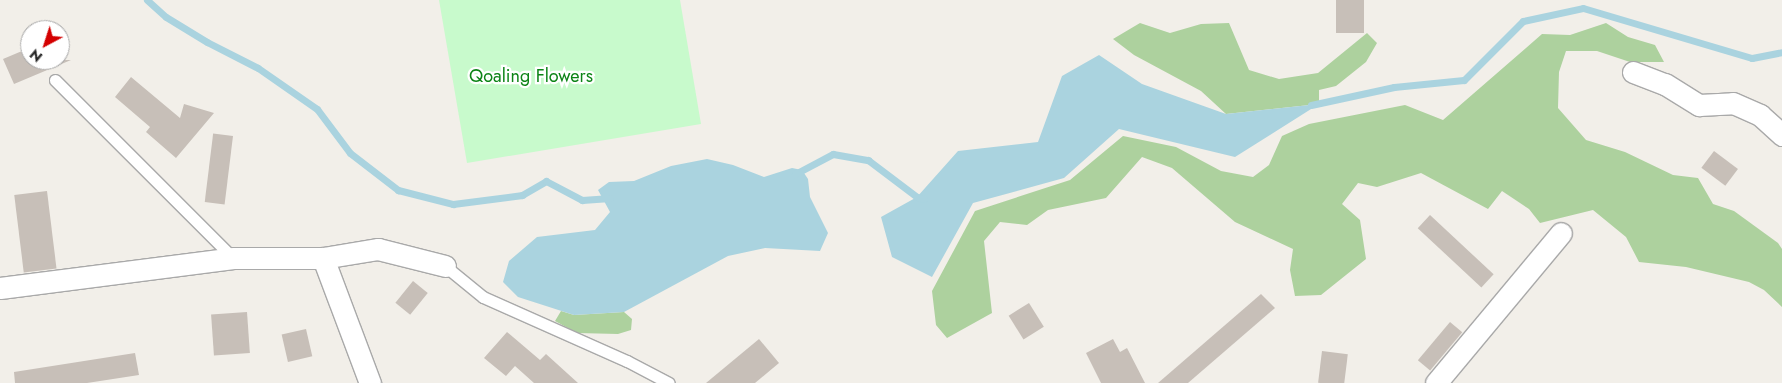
<!DOCTYPE html>
<html>
<head>
<meta charset="utf-8">
<style>
  body { margin:0 }
  #map { position:relative; width:1782px; height:383px; overflow:hidden; background:#f2efe9; font-family:Jost,sans-serif }
  div>[style] { position:absolute }
  .forest>* { inset:0; background:#add19e }
  .park>* { inset:0; background:#c8facc }
  .water>* { inset:0; background:#aad3df }
  .stream>* { height:7px; margin:-3.5px; padding:0 3.5px; transform-origin:3.5px; border-radius:3.5px; background:#aad3df }
  .building>* { inset:0; background:#c7bfb8; transform-origin:0 0 }
  .roads { filter:drop-shadow(1px 0 #a9a9a9) drop-shadow(-1px 0 #a9a9a9) drop-shadow(0 1px #a9a9a9) drop-shadow(0 -1px #a9a9a9) }
  .lane>* { height:11px; margin:-5.5px; padding:0 5.5px; transform-origin:5.5px; border-radius:5.5px; background:#fff }
  .street>* { height:21px; margin:-10.5px; padding:0 10.5px; transform-origin:10.5px; border-radius:10.5px; background:#fff }
  span { translate:-50% -50%; white-space:nowrap; text-align:center; line-height:1.15; -webkit-text-stroke:4.5px #fff; paint-order:stroke }
  .park-label { font-size:18px; color:#0c8416 }
  .north { position:absolute; left:20px; top:20px; width:50px; height:50px; box-sizing:border-box; background:#fff; border:1px solid #a7a7a7; border-radius:50%; rotate:220deg; font-size:14px; font-weight:700; line-height:20px; text-align:center; color:#222 }
  .north::after { content:''; display:block; margin:auto; width:18px; height:22px; background:#d40000; clip-path:polygon(50% 0,100% 100%,50% 72%,0 100%) }
</style>
</head>
<body>
<div id="map">
  <div class="forest">
    <i style="clip-path:polygon(1140px 23px,1170px 33px,1201px 24px,1229px 23px,1249px 70px,1279px 79px,1318px 73px,1367px 33px,1377px 43px,1366px 62px,1336px 86px,1319px 90px,1319px 104px,1226px 114px,1201px 91px,1134px 55px,1113px 39px)"></i>
    <i style="clip-path:polygon(1606px 23px,1628px 37px,1655px 45px,1664px 62px,1630px 62px,1597px 51px,1566px 51px,1559px 72px,1558px 108px,1586px 140px,1625px 152px,1673px 175px,1698px 178px,1713px 204px,1734px 211px,1778px 243px,1782px 249px,1782px 307px,1764px 290px,1749px 282px,1686px 267px,1639px 262px,1626px 237px,1593px 210px,1540px 223px,1529px 209px,1502px 191px,1488px 209px,1421px 173px,1377px 187px,1358px 183px,1342px 204px,1360px 220px,1366px 259px,1321px 295px,1295px 296px,1290px 270px,1293px 249px,1235px 222px,1172px 168px,1142px 157px,1106px 198px,1048px 210px,1027px 225px,1000px 222px,984px 241px,992px 313px,947px 338px,936px 325px,932px 291px,975px 211px,1070px 180px,1123px 136px,1176px 147px,1221px 171px,1253px 177px,1269px 165px,1282px 136px,1309px 124px,1405px 105px,1443px 120px,1542px 34px,1570px 35px)"></i>
    <i style="clip-path:polygon(561px 311px,574px 315px,624px 312px,632px 319px,631px 330px,618px 334px,577px 333px,555px 321px)"></i>
  </div>
  <div class="park">
    <i style="clip-path:polygon(439px 0,680px 0,701px 124px,467px 163px)"></i>
  </div>
  <div class="water">
    <i style="clip-path:polygon(1099px 55px,1142px 84px,1226px 114px,1319px 104px,1235px 157px,1119px 129px,1064px 178px,973px 203px,932px 277px,892px 257px,881px 217px,917px 197px,958px 151px,1038px 142px,1062px 76px)"></i>
    <i style="clip-path:polygon(707px 159px,733px 165px,764px 177px,792px 168px,802px 170px,808px 179px,810px 197px,828px 233px,820px 251px,765px 248px,728px 256px,624px 312px,574px 315px,518px 297px,503px 282px,509px 261px,537px 237px,595px 230px,610px 212px,598px 190px,609px 182px,634px 181px,671px 166px)"></i>
  </div>
  <div class="stream">
    <i style="left:147px;top:0;width:25px;rotate:42deg"></i>
    <i style="left:166px;top:17px;width:48px;rotate:31.4deg"></i>
    <i style="left:207px;top:42px;width:57px;rotate:27deg"></i>
    <i style="left:258px;top:68px;width:72px;rotate:34.8deg"></i>
    <i style="left:317px;top:109px;width:55px;rotate:53.1deg"></i>
    <i style="left:350px;top:153px;width:61px;rotate:37.6deg"></i>
    <i style="left:398px;top:190px;width:57px;rotate:14.3deg"></i>
    <i style="left:453px;top:204px;width:70px;rotate:-7.4deg"></i>
    <i style="left:522px;top:195px;width:28px;rotate:-30deg"></i>
    <i style="left:546px;top:181px;width:41px;rotate:27.8deg"></i>
    <i style="left:582px;top:200px;width:28px;rotate:-4deg"></i>
    <i style="left:1311px;top:105px;width:85px;rotate:-12.2deg"></i>
    <i style="left:1394px;top:87px;width:70px;rotate:-5.7deg"></i>
    <i style="left:1464px;top:80px;width:83px;rotate:-45deg"></i>
    <i style="left:1523px;top:21px;width:61px;rotate:-12.2deg"></i>
    <i style="left:1583px;top:8px;width:176px;rotate:16.5deg"></i>
    <i style="left:1752px;top:58px;width:31px;rotate:-11deg"></i>
    <i style="left:795px;top:174px;width:43px;rotate:-27.8deg"></i>
    <i style="left:833px;top:154px;width:36px;rotate:10deg"></i>
    <i style="left:868px;top:160px;width:61px;rotate:37.1deg"></i>
    <i style="left:917px;top:197px;width:7px;rotate:16deg"></i>
  </div>
  <div class="building">
    <i style="left:1336px;top:0;width:28px;height:33px"></i>
    <i style="clip-path:polygon(22px 51px,27px 60px,71px 60px,14px 84px,3px 59px)"></i>
    <i style="clip-path:polygon(131px 77px,180px 118px,184px 104px,214px 113px,176px 158px,146px 132px,150px 127px,115px 97px)"></i>
    <i style="left:233px;top:136px;width:69px;height:20px;rotate:97deg"></i>
    <i style="left:1714px;top:151px;width:30px;height:21px;rotate:37deg"></i>
    <i style="left:47px;top:191px;width:78px;height:33px;rotate:83deg"></i>
    <i style="left:1430px;top:215px;width:87px;height:18px;rotate:43deg"></i>
    <i style="left:413px;top:281px;width:19px;height:28px;rotate:39deg"></i>
    <i style="clip-path:polygon(1261px 294px,1275px 308px,1188px 383px,1158px 383px)"></i>
    <i style="left:1029px;top:303px;width:28px;height:24px;rotate:58deg"></i>
    <i style="left:247px;top:312px;width:41px;height:36px;rotate:86deg"></i>
    <i style="left:1450px;top:322px;width:16px;height:50px;rotate:40deg"></i>
    <i style="left:306px;top:329px;width:28px;height:25px;rotate:77deg"></i>
    <i style="clip-path:polygon(507px 332px,540px 360px,546px 354px,578px 383px,534px 383px,515px 366px,506px 376px,484px 358px)"></i>
    <i style="clip-path:polygon(759px 339px,779px 363px,755px 383px,706px 383px)"></i>
    <i style="clip-path:polygon(1113px 339px,1120px 352px,1127px 348px,1145px 383px,1101px 383px,1086px 353px)"></i>
    <i style="left:1322px;top:351px;width:26px;height:32px;rotate:7deg"></i>
    <i style="clip-path:polygon(135px 353px,139px 375px,87px 383px,15px 383px,14px 372px)"></i>
  </div>
  <div class="roads">
    <div class="lane">
      <i style="left:55px;top:80px;width:252px;rotate:45deg"></i>
      <i style="left:445px;top:266px;width:49px;rotate:39.2deg"></i>
      <i style="left:483px;top:297px;width:158px;rotate:24deg"></i>
      <i style="left:627px;top:361px;width:47px;rotate:27.6deg"></i>
    </div>
    <div class="street">
      <i style="left:1633px;top:72px;width:34px;rotate:21deg"></i>
      <i style="left:1665px;top:84px;width:40px;rotate:32deg"></i>
      <i style="left:1699px;top:105px;width:34px;rotate:-3deg"></i>
      <i style="left:1733px;top:103px;width:30px;rotate:24deg"></i>
      <i style="left:1760px;top:115px;width:30px;rotate:42deg"></i>
      <i style="left:323px;top:258px;width:134px;rotate:69.4deg"></i>
      <i style="left:0;top:288px;width:235px;rotate:-7.3deg"></i>
      <i style="left:233px;top:258px;width:90px"></i>
      <i style="left:323px;top:258px;width:56px;rotate:-9.3deg"></i>
      <i style="left:378px;top:249px;width:69px;rotate:14.2deg"></i>
      <i style="left:1436px;top:383px;width:195px;rotate:-50.2deg"></i>
    </div>
  </div>
  <div class="park-label">
    <span style="left:531px;top:76px">Qoaling Flowers</span>
  </div>
  <div class="north">N</div>
</div>
</body>
</html>
